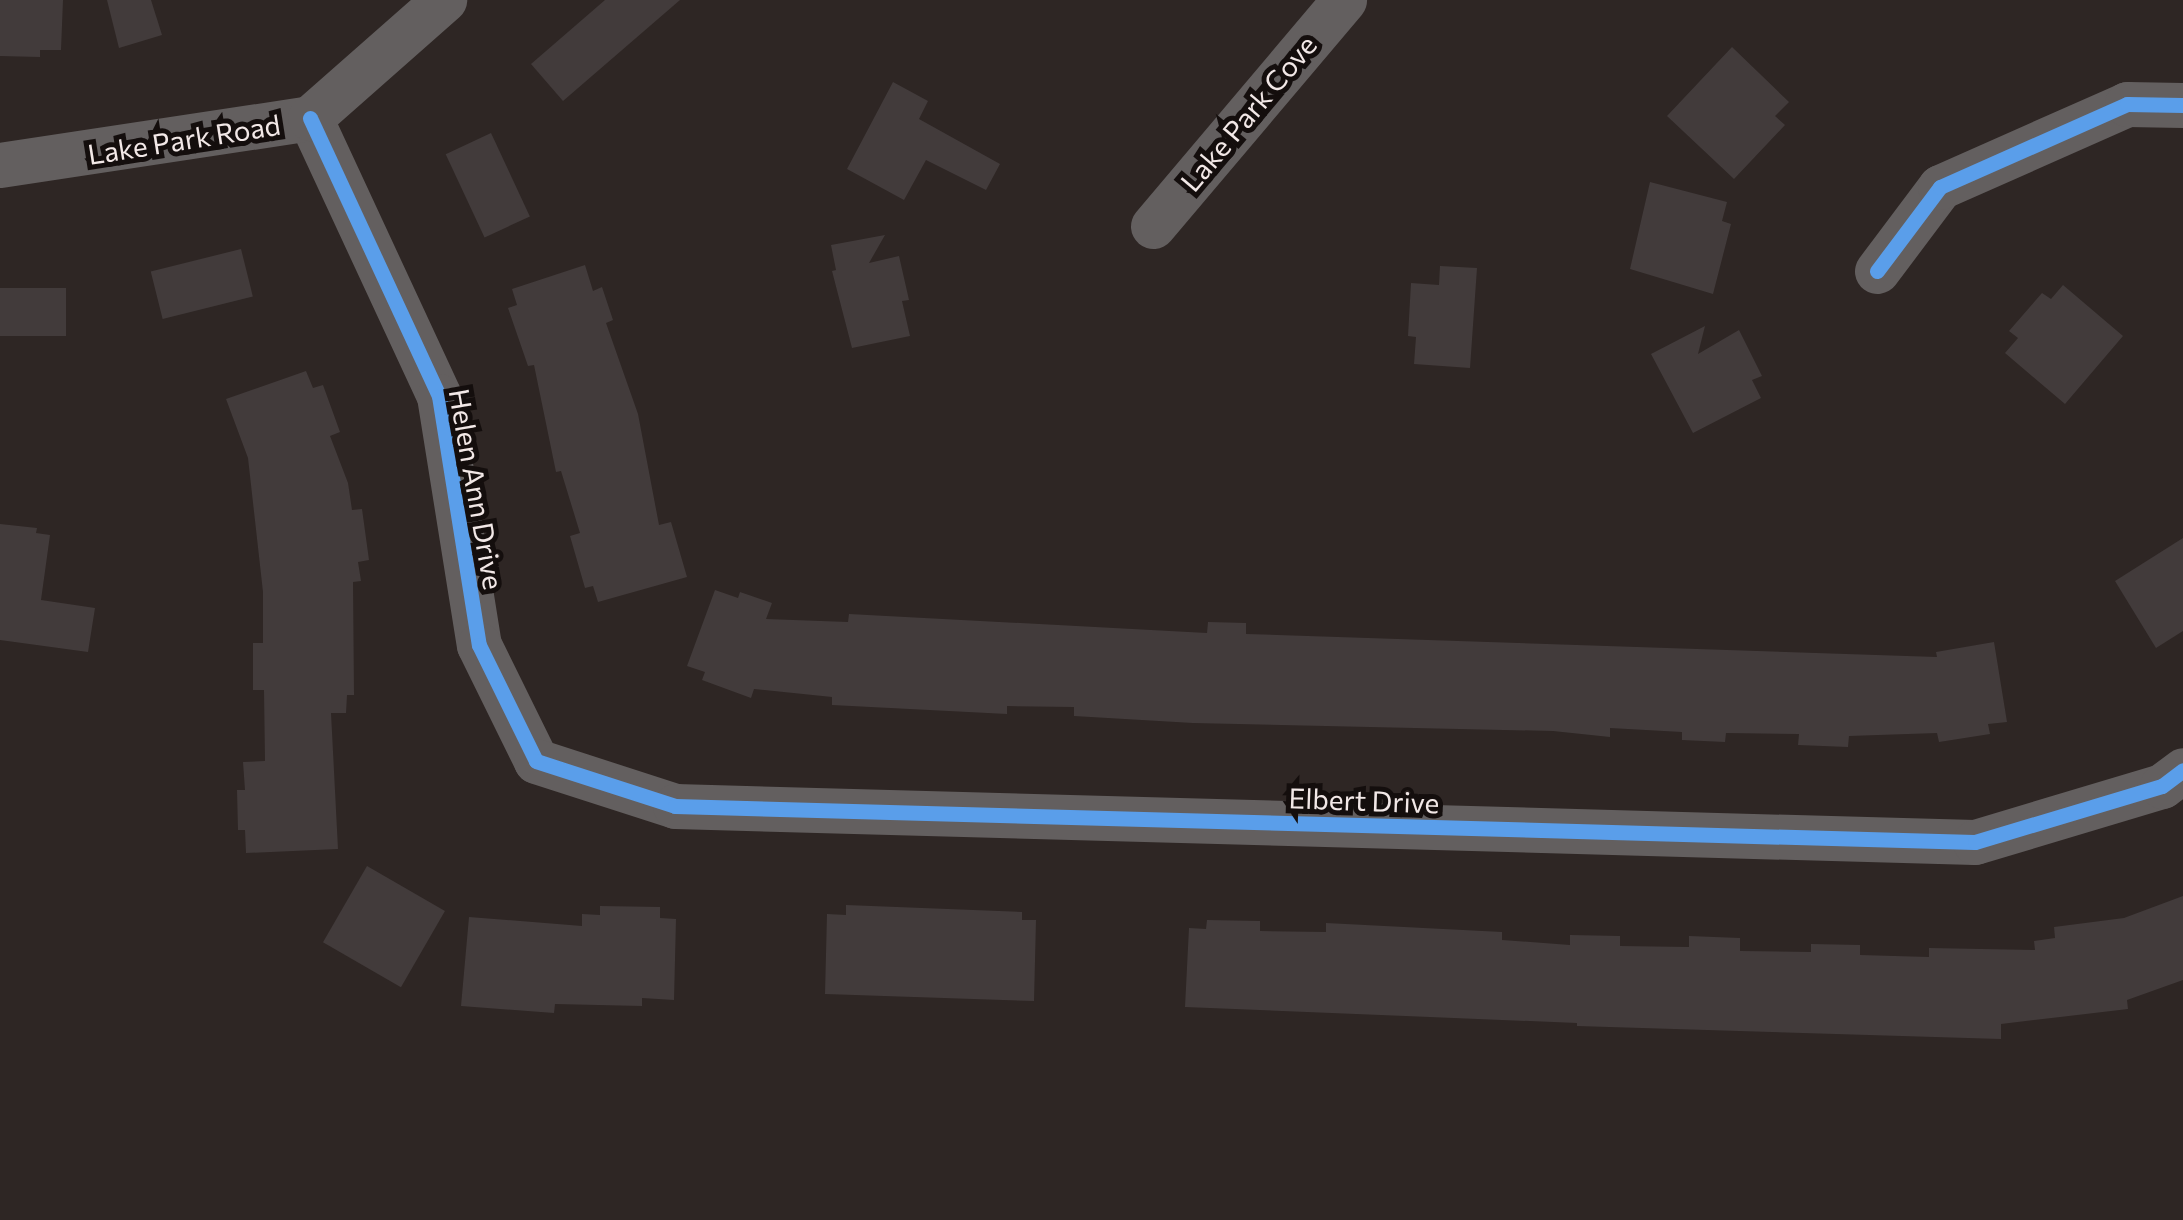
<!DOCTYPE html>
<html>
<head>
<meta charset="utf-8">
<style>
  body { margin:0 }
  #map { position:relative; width:2183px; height:1220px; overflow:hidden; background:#2e2624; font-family:Commissioner,sans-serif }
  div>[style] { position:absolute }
  .building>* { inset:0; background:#423b3b; transform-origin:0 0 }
  .street>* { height:45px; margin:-22.5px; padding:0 22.5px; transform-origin:22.5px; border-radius:22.5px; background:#635f5f }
  .cycleway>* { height:15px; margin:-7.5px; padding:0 7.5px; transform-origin:7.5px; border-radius:7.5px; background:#5a9eea }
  span { translate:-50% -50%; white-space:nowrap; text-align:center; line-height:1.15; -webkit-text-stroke:10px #140e0d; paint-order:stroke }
  .street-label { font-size:28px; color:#f2e8e7 }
</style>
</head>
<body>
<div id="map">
  <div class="building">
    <i style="clip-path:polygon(0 0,63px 0,61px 50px,40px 50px,40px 57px,0 56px)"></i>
    <i style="clip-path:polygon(107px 0,151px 0,162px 35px,119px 48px)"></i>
    <i style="clip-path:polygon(605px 0,680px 0,563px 101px,531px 64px)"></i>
    <i style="clip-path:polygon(1732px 47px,1789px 102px,1775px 116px,1785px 125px,1734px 179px,1667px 116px)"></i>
    <i style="clip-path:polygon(893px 82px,928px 101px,919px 119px,1000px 164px,986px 190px,926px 160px,904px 200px,847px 169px)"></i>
    <i style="left:491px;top:133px;width:92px;height:50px;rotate:65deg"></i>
    <i style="clip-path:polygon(1650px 182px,1727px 202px,1722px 221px,1731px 224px,1713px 294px,1630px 269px)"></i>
    <i style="clip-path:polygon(885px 235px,869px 263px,899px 256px,909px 300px,902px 301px,910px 336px,852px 348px,832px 271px,836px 270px,831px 245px)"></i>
    <i style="left:241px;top:249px;width:49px;height:93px;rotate:76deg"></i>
    <i style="clip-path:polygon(585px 265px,593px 291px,602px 287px,613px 320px,606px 323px,638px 414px,659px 525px,671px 522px,687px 577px,598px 602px,593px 586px,585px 588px,570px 536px,580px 533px,561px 471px,556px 472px,534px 365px,528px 366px,508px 308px,517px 305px,512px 289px)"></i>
    <i style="clip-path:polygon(1440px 266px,1477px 268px,1470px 368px,1414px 364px,1416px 337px,1408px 336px,1411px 283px,1439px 285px)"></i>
    <i style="clip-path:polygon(2063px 285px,2123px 336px,2065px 404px,2005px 353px,2018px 338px,2009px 331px,2042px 293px,2051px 299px)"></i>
    <i style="left:0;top:288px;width:66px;height:48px"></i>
    <i style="clip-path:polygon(1705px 326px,1698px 354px,1739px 330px,1762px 376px,1752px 380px,1761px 398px,1693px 433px,1651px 354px)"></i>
    <i style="clip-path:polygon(306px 371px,313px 388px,323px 385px,340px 432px,330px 436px,348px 483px,352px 510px,362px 509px,369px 560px,358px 562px,361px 581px,353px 582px,354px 695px,347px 695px,346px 713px,331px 713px,338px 849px,246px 853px,245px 830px,238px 830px,237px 790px,245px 790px,243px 762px,265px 761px,264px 690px,253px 690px,253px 643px,263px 643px,263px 592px,248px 458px,226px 399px)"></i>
    <i style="clip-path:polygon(0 524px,37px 528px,36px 533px,50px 535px,41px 600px,95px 608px,88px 652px,0 640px)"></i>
    <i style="clip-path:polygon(2183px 538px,2183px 631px,2156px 648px,2115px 581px)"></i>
    <i style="clip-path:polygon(715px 590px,738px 598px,740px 592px,772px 603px,766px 619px,848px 622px,849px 614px,1207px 633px,1208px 622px,1246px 623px,1246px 634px,1937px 657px,1936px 652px,1994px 642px,2007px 722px,1988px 724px,1990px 734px,1939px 742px,1937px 733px,1849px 736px,1848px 747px,1798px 745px,1799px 734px,1726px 733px,1725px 742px,1682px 740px,1682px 732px,1610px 728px,1610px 737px,1553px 731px,1193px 723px,1074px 716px,1074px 707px,1007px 706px,1007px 714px,832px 705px,832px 697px,754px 689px,751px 698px,702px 680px,705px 672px,687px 666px)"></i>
    <i style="left:367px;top:866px;width:90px;height:88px;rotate:30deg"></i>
    <i style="clip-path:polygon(2183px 896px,2183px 980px,2127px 1000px,2128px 1009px,2001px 1024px,2001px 1039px,1577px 1026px,1577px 1023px,1185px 1007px,1189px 928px,1206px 929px,1207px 920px,1260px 921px,1260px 931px,1326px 932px,1326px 923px,1502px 932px,1502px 940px,1570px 945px,1570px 935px,1620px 936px,1620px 946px,1689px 947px,1689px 936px,1740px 938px,1740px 951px,1811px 952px,1811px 944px,1860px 945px,1860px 955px,1929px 957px,1929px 948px,2035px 950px,2034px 941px,2055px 938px,2054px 927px,2124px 918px)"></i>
    <i style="clip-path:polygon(846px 905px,1022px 912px,1022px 920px,1036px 920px,1034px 1001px,825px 994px,827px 914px,846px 915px)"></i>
    <i style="clip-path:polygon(600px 906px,660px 907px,660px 918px,676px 919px,674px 1000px,642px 998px,642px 1006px,555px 1004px,554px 1013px,461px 1006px,469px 917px,582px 926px,582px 914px,600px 915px)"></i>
  </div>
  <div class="street">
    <i style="left:310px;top:118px;width:306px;rotate:65.1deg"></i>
    <i style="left:439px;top:396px;width:252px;rotate:80.9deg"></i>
    <i style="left:479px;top:645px;width:129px;rotate:63.8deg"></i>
    <i style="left:536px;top:761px;width:146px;rotate:17.9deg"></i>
    <i style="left:675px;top:806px;width:1300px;rotate:1.59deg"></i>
    <i style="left:1975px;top:842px;width:195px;rotate:-16.7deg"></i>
    <i style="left:2162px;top:786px;width:26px;rotate:-37deg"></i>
    <i style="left:0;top:165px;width:314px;rotate:-8.6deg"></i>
    <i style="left:310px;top:118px;width:179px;rotate:-41.4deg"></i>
    <i style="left:1153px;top:226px;width:296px;rotate:-49.8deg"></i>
    <i style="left:1877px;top:271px;width:105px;rotate:-53.1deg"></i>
    <i style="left:1940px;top:187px;width:205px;rotate:-23.9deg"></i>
    <i style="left:2127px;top:104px;width:56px;rotate:1deg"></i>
  </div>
  <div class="cycleway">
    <i style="left:310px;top:118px;width:306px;rotate:65.1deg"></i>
    <i style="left:439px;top:396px;width:252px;rotate:80.9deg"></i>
    <i style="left:479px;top:645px;width:129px;rotate:63.8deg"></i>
    <i style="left:536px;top:761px;width:146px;rotate:17.9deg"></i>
    <i style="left:675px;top:806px;width:1300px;rotate:1.59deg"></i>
    <i style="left:1975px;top:842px;width:195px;rotate:-16.7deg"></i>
    <i style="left:2162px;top:786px;width:26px;rotate:-37deg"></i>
    <i style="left:1877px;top:271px;width:105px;rotate:-53.1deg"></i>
    <i style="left:1940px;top:187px;width:205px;rotate:-23.9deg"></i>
    <i style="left:2127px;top:104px;width:56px;rotate:1deg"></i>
  </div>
  <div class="street-label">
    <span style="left:1248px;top:113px;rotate:-50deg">Lake Park Cove</span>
    <span style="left:184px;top:139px;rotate:-9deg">Lake Park Road</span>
    <span style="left:477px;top:489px;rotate:80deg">Helen Ann Drive</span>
    <span style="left:1364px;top:800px;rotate:2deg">Elbert Drive</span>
  </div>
</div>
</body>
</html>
